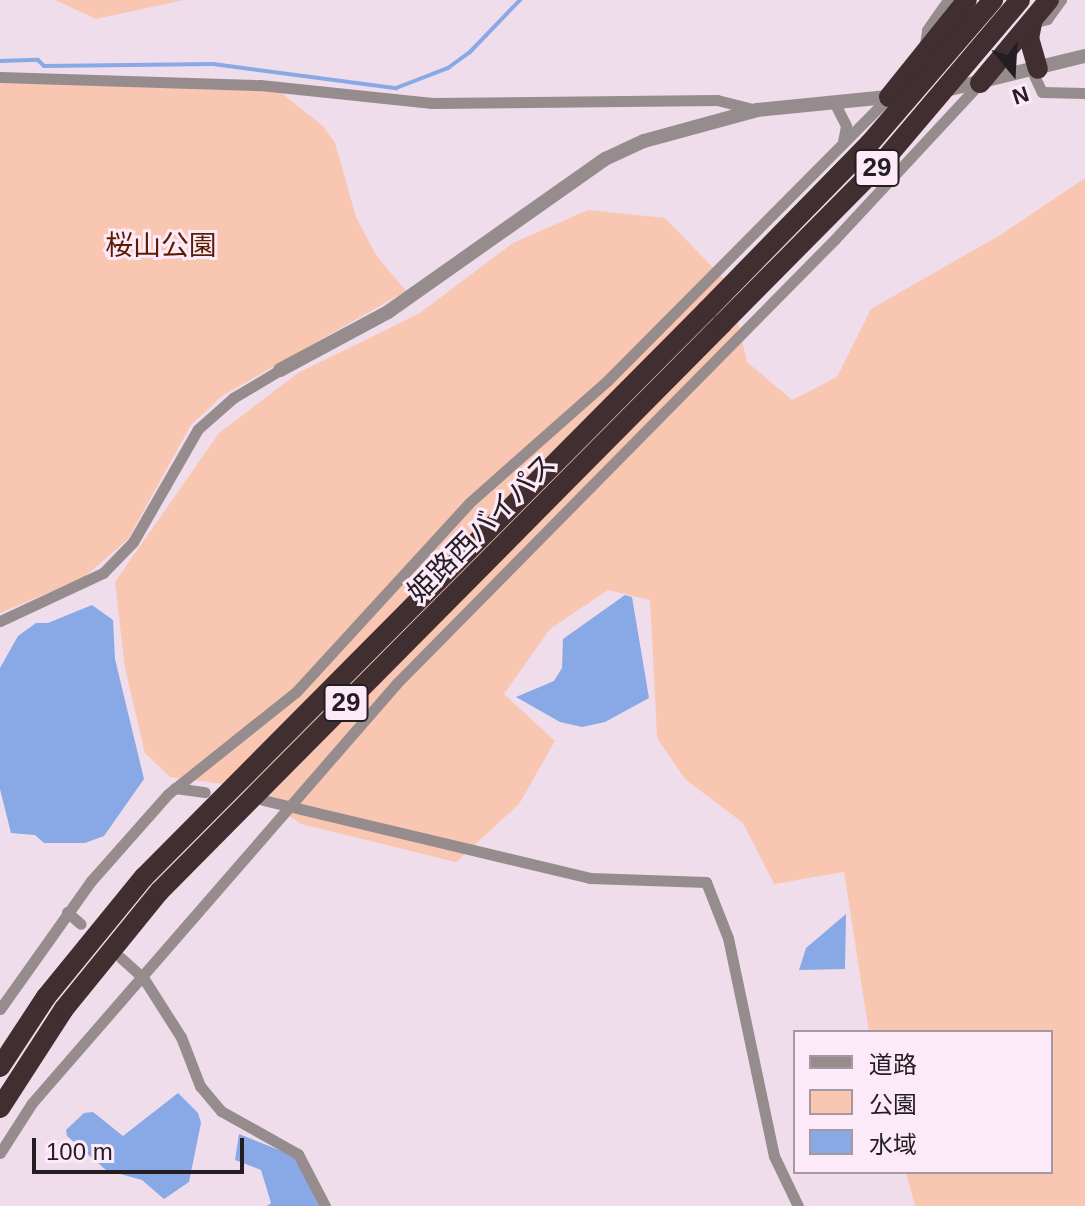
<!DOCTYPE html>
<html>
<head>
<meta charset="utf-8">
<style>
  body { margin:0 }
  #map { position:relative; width:1085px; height:1206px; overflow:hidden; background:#efddeb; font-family:Helvetica,"Noto Sans JP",sans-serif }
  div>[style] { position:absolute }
  .green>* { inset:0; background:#f9c6b2 }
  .water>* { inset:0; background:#89a9e6 }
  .stream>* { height:4px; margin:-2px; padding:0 2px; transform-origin:2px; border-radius:2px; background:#89a9e6 }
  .minor>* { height:11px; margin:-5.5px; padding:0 5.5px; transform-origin:5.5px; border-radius:5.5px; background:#968c8e }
  .tertiary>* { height:14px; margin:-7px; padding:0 7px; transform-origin:7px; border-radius:7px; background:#968c8e }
  .motorway>* { height:20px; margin:-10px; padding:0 10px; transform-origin:10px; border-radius:10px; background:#402e31 }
  .motorway-bridge>* { height:20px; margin:-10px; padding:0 10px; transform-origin:10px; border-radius:10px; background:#402e31 }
  span { translate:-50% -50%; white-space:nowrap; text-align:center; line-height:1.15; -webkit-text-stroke:6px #fdeaf9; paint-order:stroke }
  .shield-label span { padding:2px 6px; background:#fdeaf9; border:2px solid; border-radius:6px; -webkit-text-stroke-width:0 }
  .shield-label { font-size:26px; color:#241e23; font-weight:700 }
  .park-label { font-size:28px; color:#5b1c00 }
  .street-label { font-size:28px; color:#241e23 }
  .legend { position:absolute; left:793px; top:1030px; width:260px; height:144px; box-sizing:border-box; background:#fdeaf9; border:2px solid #a698a3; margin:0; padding:10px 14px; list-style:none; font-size:24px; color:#241e23 }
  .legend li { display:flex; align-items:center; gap:16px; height:40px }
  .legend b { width:40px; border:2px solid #a698a3 }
  .north { position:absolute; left:973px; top:32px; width:80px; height:80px; -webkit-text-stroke:6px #fdeaf9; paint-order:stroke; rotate:162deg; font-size:22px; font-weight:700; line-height:32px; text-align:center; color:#241e23 }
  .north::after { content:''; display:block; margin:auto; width:28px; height:36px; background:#241e23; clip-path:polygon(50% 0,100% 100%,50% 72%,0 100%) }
  .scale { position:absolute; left:32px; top:1138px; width:212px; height:36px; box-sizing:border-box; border:4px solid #241e23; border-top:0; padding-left:10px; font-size:24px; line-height:28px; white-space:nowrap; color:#241e23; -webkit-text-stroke:6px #fdeaf9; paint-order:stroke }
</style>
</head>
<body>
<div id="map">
  <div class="green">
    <i style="clip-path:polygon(55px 0,184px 0,96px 19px)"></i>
    <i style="clip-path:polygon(0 81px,279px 91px,323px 126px,335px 143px,356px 217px,376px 255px,406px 291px,222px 396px,191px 425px,128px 539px,83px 578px,0 613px)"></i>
    <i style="clip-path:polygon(1085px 178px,1085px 1206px,915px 1206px,906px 1172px,1051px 1172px,1051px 1032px,869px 1032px,844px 872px,774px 884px,743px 823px,685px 779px,657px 738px,650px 600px,608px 590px,550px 629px,504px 694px,555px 741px,519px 804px,456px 862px,301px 824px,247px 787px,170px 777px,145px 753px,125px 668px,115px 582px,219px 433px,298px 373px,420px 313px,513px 243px,588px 210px,665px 218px,729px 284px,747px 362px,792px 400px,837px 377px,871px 309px,1002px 234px)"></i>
  </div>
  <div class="water">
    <i style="clip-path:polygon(625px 595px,632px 597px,649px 698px,605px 722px,582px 727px,560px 722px,516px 697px,554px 681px,562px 668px,563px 639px)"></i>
    <i style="clip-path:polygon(92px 605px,113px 620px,115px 659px,144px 779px,104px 836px,85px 843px,44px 843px,35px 835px,11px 833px,0 789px,0 668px,18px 636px,36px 623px,48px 623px)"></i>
    <i style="clip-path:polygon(846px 914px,845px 969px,799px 970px,806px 948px)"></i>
    <i style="clip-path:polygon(178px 1093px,198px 1113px,201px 1123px,189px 1182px,164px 1199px,142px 1180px,106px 1170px,67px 1136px,66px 1130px,84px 1113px,93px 1112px,123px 1136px)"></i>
    <i style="clip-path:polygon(239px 1134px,294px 1156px,319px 1206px,267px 1206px,271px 1203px,261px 1170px,235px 1160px)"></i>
  </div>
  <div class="stream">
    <i style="left:0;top:61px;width:38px;rotate:-2deg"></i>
    <i style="left:38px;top:60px;width:8px;rotate:45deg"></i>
    <i style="left:44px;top:66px;width:169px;rotate:-0.7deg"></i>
    <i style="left:213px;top:64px;width:185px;rotate:7.5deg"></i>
    <i style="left:396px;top:88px;width:56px;rotate:-21deg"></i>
    <i style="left:448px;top:68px;width:26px;rotate:-36deg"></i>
    <i style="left:469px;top:53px;width:74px;rotate:-46.1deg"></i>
  </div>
  <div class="minor">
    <i style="left:1032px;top:23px;width:16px;rotate:-15deg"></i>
    <i style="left:1047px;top:19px;width:24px;rotate:-54deg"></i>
    <i style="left:924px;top:50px;width:20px;rotate:-81deg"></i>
    <i style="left:927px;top:30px;width:37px;rotate:-55deg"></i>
    <i style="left:1032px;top:71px;width:23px;rotate:65deg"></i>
    <i style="left:1042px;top:92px;width:43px;rotate:1.3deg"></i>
    <i style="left:0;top:77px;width:260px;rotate:1.8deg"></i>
    <i style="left:260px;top:85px;width:173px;rotate:6deg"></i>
    <i style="left:432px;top:103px;width:285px;rotate:-0.6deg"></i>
    <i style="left:717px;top:100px;width:40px;rotate:14.4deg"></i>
    <i style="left:834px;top:102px;width:27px;rotate:63deg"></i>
    <i style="left:846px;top:126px;width:15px;rotate:101deg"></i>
    <i style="left:0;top:621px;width:114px;rotate:-25deg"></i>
    <i style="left:103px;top:573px;width:43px;rotate:-45.9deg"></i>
    <i style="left:133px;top:542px;width:130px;rotate:-60.1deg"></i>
    <i style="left:198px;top:429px;width:47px;rotate:-41.5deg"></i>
    <i style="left:233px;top:398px;width:55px;rotate:-30.8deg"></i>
    <i style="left:175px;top:788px;width:30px;rotate:8deg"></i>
    <i style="left:263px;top:800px;width:336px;rotate:13.4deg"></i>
    <i style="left:590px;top:878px;width:116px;rotate:2deg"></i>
    <i style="left:706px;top:882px;width:60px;rotate:68.6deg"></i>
    <i style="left:728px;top:938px;width:223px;rotate:78.1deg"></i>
    <i style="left:774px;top:1156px;width:55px;rotate:64.4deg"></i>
    <i style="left:67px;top:912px;width:18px;rotate:41deg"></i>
    <i style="left:121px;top:958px;width:31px;rotate:42deg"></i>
    <i style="left:144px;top:979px;width:69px;rotate:57.5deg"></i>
    <i style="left:181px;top:1037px;width:53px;rotate:68.8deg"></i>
    <i style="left:200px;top:1086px;width:33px;rotate:50deg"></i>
    <i style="left:221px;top:1111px;width:88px;rotate:29.2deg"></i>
    <i style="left:298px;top:1154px;width:59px;rotate:62.6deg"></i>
    <i style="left:0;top:1009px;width:157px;rotate:-54.6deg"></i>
    <i style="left:91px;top:881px;width:116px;rotate:-48.5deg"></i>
    <i style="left:168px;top:794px;width:164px;rotate:-38.6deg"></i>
    <i style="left:296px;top:692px;width:256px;rotate:-47.5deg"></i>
    <i style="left:469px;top:503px;width:184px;rotate:-41.5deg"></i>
    <i style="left:607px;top:381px;width:400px;rotate:-45.2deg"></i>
    <i style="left:0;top:1153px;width:59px;rotate:-57.4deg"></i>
    <i style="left:32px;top:1103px;width:556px;rotate:-49.01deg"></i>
    <i style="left:397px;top:683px;width:624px;rotate:-45.39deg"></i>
    <i style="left:835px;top:239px;width:213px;rotate:-47.1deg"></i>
  </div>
  <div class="tertiary">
    <i style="left:942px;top:91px;width:147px;rotate:-13.8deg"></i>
    <i style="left:280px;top:370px;width:123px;rotate:-28.2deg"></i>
    <i style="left:388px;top:312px;width:266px;rotate:-35.2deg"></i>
    <i style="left:605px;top:159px;width:43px;rotate:-24.8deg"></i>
    <i style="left:644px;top:141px;width:117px;rotate:-15.3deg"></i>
    <i style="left:757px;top:110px;width:141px;rotate:-5.7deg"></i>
  </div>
  <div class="motorway">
    <i style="left:1032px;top:23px;width:15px;rotate:101deg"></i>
    <i style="left:1029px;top:38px;width:32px;rotate:74deg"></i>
    <i style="left:980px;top:83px;width:108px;rotate:-50.3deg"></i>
    <i style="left:889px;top:97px;width:124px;rotate:-51.2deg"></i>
    <i style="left:0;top:1067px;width:84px;rotate:-56.7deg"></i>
    <i style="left:46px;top:997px;width:155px;rotate:-50.8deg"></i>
    <i style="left:144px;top:877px;width:799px;rotate:-45.2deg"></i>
    <i style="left:0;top:1108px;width:118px;rotate:-57.1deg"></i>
    <i style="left:64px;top:1009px;width:151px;rotate:-50.9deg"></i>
    <i style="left:159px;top:892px;width:800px;rotate:-45.25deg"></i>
  </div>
  <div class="motorway-bridge">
    <i style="left:707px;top:310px;width:233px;rotate:-45.7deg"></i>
    <i style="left:870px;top:143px;width:189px;rotate:-49.3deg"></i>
    <i style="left:722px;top:324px;width:233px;rotate:-45.3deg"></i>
    <i style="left:886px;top:158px;width:207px;rotate:-49.7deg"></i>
  </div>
  <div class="shield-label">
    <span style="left:877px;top:168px">29</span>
    <span style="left:346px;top:703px">29</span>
  </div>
  <div class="park-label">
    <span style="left:161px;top:246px">桜山公園</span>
  </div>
  <div class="street-label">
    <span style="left:482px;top:528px;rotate:-45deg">姫路西バイパス</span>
  </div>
  <ul class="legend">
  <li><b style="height:10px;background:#968c8e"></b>道路</li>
  <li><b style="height:22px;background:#f9c6b2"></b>公園</li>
  <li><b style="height:22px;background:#89a9e6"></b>水域</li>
  </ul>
  <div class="north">N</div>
  <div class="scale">100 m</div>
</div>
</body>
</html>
